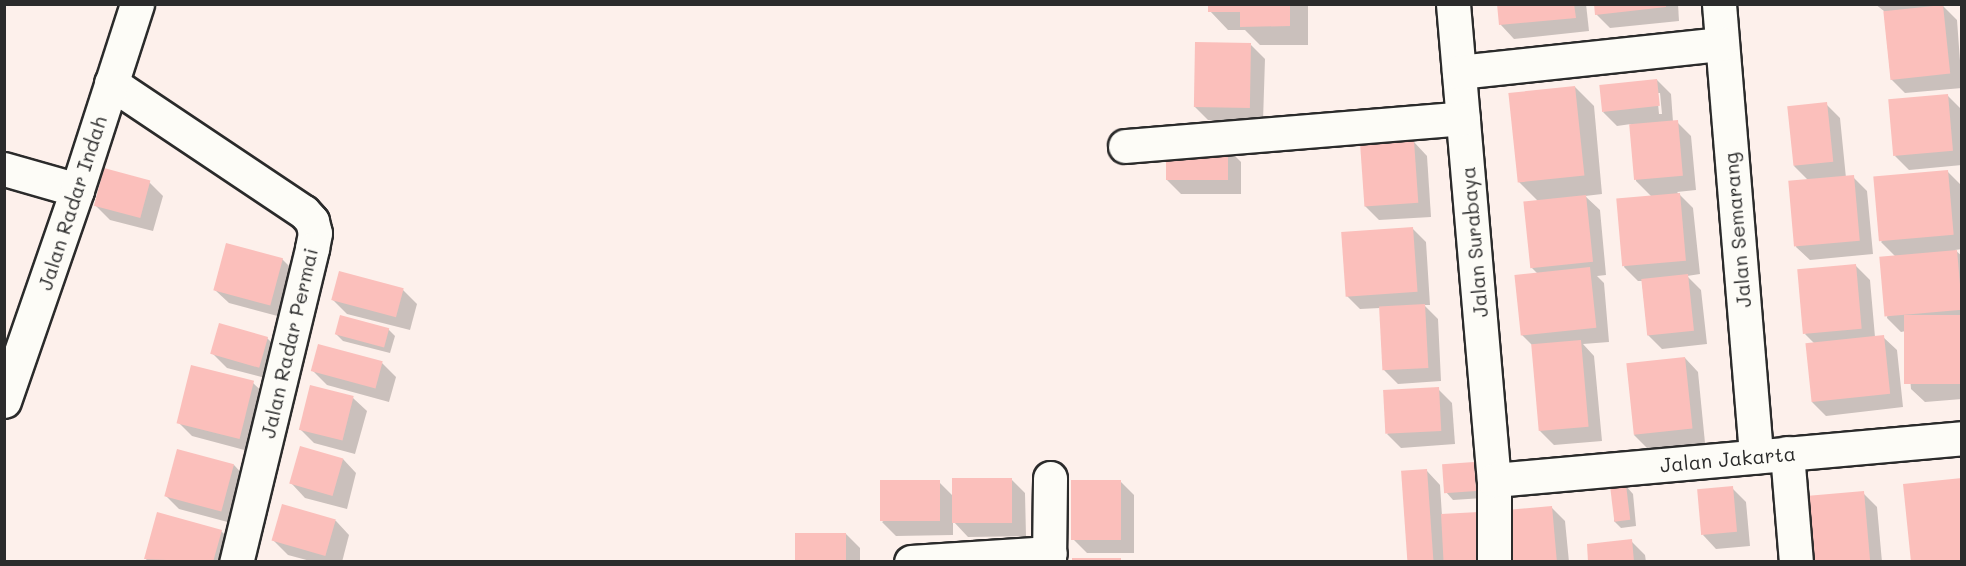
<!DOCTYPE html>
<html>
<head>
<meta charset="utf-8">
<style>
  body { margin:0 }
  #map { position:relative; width:1966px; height:566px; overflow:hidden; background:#fdf0eb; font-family:Mali,sans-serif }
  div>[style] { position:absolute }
  .shadow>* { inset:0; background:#0003 }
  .building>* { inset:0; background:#fbbfbb; transform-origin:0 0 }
  .roads { filter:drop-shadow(2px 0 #2b2b2b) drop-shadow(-2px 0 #2b2b2b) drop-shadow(0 2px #2b2b2b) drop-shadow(0 -2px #2b2b2b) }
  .minor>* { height:33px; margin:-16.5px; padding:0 16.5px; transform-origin:16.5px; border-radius:16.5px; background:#fdfcf7 }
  span { translate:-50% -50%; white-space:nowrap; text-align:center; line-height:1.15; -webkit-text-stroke:5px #fdfcf7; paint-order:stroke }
  .street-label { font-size:20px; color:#2b2b2b }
  .frame { position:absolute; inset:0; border:6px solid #2b2b2b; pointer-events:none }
</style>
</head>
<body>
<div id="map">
  <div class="shadow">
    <i style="clip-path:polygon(1210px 4px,1308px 4px,1308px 45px,1260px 45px,1245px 30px,1228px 30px,1210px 11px)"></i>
    <i style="clip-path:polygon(1499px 4px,1586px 4px,1589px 31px,1514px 39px,1501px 25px)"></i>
    <i style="clip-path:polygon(1595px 4px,1678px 4px,1679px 21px,1610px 28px,1596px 14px)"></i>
    <i style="clip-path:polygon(1875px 4px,1946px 4px,1942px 5px,1957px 20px,1962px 88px,1905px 93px,1891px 79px,1884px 11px)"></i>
    <i style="clip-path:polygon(1251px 45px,1265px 59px,1263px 121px,1208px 120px,1194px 106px)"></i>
    <i style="clip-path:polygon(evenodd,1657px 80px,1671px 94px,1673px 122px,1677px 122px,1691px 136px,1696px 190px,1677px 192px,1693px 208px,1700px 274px,1687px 276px,1701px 290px,1707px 344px,1662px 349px,1648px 335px,1642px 281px,1638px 281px,1624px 267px,1652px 197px,1636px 181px,1631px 124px,1617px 126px,1603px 112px,1657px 80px,1657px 93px,1660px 93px,1662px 114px,1659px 114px,1657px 93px)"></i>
    <i style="clip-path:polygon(1575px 87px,1594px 106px,1602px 194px,1585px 196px,1600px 210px,1606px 275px,1597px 276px,1604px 283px,1609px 342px,1583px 344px,1594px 356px,1602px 441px,1554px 445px,1540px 431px,1532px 345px,1522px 335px,1538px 274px,1531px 267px,1538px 201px,1518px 181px)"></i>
    <i style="clip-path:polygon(1947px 95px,1961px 109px,1962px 165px,1909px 170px,1895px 156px)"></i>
    <i style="clip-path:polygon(1826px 104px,1840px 118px,1846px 178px,1853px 177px,1867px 191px,1873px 254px,1810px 260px,1796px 247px,1809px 181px,1794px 166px)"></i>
    <i style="clip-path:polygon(1414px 142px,1427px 156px,1431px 217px,1379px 220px,1365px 206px)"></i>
    <i style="clip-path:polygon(1227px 148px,1241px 162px,1241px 194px,1181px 194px,1167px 180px)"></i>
    <i style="clip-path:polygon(1947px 171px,1961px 185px,1962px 190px,1962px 249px,1955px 250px,1962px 256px,1962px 399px,1925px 402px,1911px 389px,1906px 331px,1901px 332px,1887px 318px,1896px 257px,1881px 242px)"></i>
    <i style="clip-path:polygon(149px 182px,163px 196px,153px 231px,110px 220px,96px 206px)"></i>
    <i style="clip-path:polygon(1412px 228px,1426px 242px,1430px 305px,1424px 305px,1438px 319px,1441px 381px,1398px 384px,1384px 370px,1380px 308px,1360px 309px,1346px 295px)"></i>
    <i style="clip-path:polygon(282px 259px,296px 273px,285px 318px,229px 303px,215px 290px)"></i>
    <i style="clip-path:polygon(1856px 266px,1870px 280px,1875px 337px,1883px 337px,1897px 350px,1903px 407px,1826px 416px,1812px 402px,1814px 343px,1805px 334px)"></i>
    <i style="clip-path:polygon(403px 290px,417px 304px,410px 330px,347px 314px,333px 300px)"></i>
    <i style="clip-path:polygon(388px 329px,395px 336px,390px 353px,343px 341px,336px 334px)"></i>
    <i style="clip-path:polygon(267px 338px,281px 352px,273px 380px,227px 368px,213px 354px)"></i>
    <i style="clip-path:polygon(1685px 358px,1698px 372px,1705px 443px,1648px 449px,1634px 435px)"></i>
    <i style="clip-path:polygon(382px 363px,396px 377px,389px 402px,327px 385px,313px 371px)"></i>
    <i style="clip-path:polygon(253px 383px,267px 396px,252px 452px,192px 436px,178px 422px)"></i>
    <i style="clip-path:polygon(1438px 389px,1452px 403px,1455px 444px,1401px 448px,1387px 434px)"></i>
    <i style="clip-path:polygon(353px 398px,367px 411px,355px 454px,314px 443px,300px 429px)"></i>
    <i style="clip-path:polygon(343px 459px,356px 473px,347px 509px,305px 498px,292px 484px)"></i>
    <i style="clip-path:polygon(1474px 464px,1481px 471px,1483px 498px,1453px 500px,1446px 492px)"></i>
    <i style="clip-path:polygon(234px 465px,247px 479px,235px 524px,179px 509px,165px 495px)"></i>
    <i style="clip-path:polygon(1427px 471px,1440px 485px,1442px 516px,1495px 562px,1408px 562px)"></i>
    <i style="clip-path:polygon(1011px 479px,1025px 493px,1026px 536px,968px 537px,953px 521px,953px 535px,896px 536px,882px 522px,939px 482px,954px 497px)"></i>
    <i style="clip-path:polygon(1120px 481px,1134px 495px,1134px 553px,1087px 553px,1073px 539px)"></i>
    <i style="clip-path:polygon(1626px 486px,1633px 494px,1636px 526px,1621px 528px,1614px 521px)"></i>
    <i style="clip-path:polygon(1732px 488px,1746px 502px,1750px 546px,1716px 549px,1703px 535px)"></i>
    <i style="clip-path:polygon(1863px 493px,1877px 507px,1882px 562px,1810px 562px)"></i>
    <i style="clip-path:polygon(283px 506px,336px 521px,349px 535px,342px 562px,314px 562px,288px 555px,274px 541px)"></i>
    <i style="clip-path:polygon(1551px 507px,1565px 521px,1569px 562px,1510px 562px)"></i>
    <i style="clip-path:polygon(221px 531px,235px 545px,230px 562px,148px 562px,146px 559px)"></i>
    <i style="clip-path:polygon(846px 534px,860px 548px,860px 562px,797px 562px)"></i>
    <i style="clip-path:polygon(1631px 541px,1645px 555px,1646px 562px,1590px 562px)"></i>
  </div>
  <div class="building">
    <i style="clip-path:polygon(1208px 4px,1290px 4px,1290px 26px,1240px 27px,1240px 12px,1208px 12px)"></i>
    <i style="clip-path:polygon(1497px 4px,1574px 4px,1576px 18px,1499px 25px)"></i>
    <i style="clip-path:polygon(1594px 4px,1666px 4px,1666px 7px,1595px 15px)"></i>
    <i style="left:1943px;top:5px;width:69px;height:60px;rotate:84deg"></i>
    <i style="left:1195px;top:42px;width:56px;height:65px;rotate:1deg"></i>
    <i style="left:1657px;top:79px;width:27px;height:58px;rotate:84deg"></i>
    <i style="left:1575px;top:86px;width:90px;height:67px;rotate:84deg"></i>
    <i style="left:1948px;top:94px;width:57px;height:60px;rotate:85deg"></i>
    <i style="left:1827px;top:102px;width:60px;height:40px;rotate:84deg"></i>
    <i style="left:1678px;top:120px;width:56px;height:49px;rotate:85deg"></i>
    <i style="left:1414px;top:141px;width:62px;height:54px;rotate:86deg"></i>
    <i style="left:1166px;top:147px;width:62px;height:33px"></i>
    <i style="left:104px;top:168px;width:48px;height:39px;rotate:15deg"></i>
    <i style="left:1948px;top:170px;width:65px;height:75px;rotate:85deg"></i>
    <i style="left:1854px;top:175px;width:66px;height:66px;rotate:85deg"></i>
    <i style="left:1680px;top:193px;width:68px;height:64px;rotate:85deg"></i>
    <i style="left:1586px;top:195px;width:67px;height:63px;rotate:84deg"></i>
    <i style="left:1413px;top:227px;width:65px;height:72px;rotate:86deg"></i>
    <i style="left:226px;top:243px;width:59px;height:49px;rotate:15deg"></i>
    <i style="left:1957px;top:250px;width:60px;height:78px;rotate:85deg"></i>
    <i style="left:1856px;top:264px;width:65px;height:59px;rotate:85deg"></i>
    <i style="left:1590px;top:267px;width:61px;height:76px;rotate:84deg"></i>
    <i style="left:339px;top:271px;width:67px;height:30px;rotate:15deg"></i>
    <i style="left:1688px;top:274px;width:57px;height:47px;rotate:84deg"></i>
    <i style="left:1425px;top:304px;width:64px;height:46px;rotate:87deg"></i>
    <i style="left:340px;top:315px;width:51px;height:20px;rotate:15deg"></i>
    <i style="left:1962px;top:315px;width:69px;height:58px;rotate:90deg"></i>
    <i style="left:219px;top:323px;width:51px;height:32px;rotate:16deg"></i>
    <i style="left:1884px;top:335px;width:59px;height:79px;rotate:84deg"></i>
    <i style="left:1581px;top:340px;width:87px;height:50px;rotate:85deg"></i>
    <i style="left:318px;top:344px;width:67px;height:28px;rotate:15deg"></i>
    <i style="left:1685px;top:357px;width:72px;height:59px;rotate:84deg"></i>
    <i style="left:191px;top:365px;width:65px;height:60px;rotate:14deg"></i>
    <i style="left:310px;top:385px;width:45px;height:46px;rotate:14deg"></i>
    <i style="left:1439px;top:387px;width:44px;height:56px;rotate:87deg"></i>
    <i style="left:300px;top:446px;width:45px;height:39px;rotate:16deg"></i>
    <i style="left:177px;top:449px;width:59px;height:49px;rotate:15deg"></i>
    <i style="left:1474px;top:462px;width:29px;height:32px;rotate:86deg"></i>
    <i style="left:1427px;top:469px;width:93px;height:26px;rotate:86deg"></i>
    <i style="left:952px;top:478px;width:60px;height:45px"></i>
    <i style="clip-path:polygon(1962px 478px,1962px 562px,1911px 562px,1903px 484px)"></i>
    <i style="left:940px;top:480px;width:41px;height:60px;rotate:90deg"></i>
    <i style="left:1071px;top:480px;width:50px;height:60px"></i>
    <i style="left:1626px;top:485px;width:35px;height:16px;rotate:83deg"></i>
    <i style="left:1733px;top:486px;width:46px;height:36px;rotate:85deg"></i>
    <i style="left:1864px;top:491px;width:71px;height:61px;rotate:85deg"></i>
    <i style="left:282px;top:504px;width:56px;height:38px;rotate:16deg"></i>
    <i style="left:1552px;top:506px;width:56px;height:48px;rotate:85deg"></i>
    <i style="clip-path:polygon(157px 512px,222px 530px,213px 562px,144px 559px)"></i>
    <i style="left:1479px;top:512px;width:50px;height:38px;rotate:87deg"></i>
    <i style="left:795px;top:533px;width:51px;height:29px"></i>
    <i style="clip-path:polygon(1632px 539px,1634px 562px,1588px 562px,1587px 544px)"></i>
    <i style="left:1072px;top:558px;width:49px;height:4px"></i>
  </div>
  <div class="roads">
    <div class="minor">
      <i style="left:1453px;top:4px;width:478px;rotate:85.1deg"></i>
      <i style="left:1494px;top:480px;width:82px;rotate:90deg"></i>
      <i style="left:1719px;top:4px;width:454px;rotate:85.3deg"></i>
      <i style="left:1459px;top:72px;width:264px;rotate:-6.1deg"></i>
      <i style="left:111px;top:83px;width:232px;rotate:33.8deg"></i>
      <i style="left:304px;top:212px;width:12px;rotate:48deg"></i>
      <i style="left:312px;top:221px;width:12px;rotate:76deg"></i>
      <i style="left:315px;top:233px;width:16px;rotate:101deg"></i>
      <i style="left:312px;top:249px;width:322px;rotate:103.6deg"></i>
      <i style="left:1125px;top:146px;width:339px;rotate:-4.7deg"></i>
      <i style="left:4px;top:169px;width:76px;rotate:16deg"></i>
      <i style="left:4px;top:401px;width:223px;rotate:-70.9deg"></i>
      <i style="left:77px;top:190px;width:195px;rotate:-72.1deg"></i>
      <i style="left:1787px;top:453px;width:109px;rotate:85.3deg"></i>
      <i style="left:1494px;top:480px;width:470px;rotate:-5.1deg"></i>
      <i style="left:911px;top:562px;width:139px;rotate:-3.7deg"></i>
      <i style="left:1049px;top:562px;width:84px;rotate:-89.3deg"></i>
    </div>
  </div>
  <div class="street-label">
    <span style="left:72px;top:203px;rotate:-72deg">Jalan Radar Indah</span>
    <span style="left:1737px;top:230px;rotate:-95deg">Jalan Semarang</span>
    <span style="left:1474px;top:242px;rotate:-95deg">Jalan Surabaya</span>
    <span style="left:289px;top:343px;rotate:-77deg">Jalan Radar Permai</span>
    <span style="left:1728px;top:459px;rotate:-5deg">Jalan Jakarta</span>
  </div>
  <div class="frame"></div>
</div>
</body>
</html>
